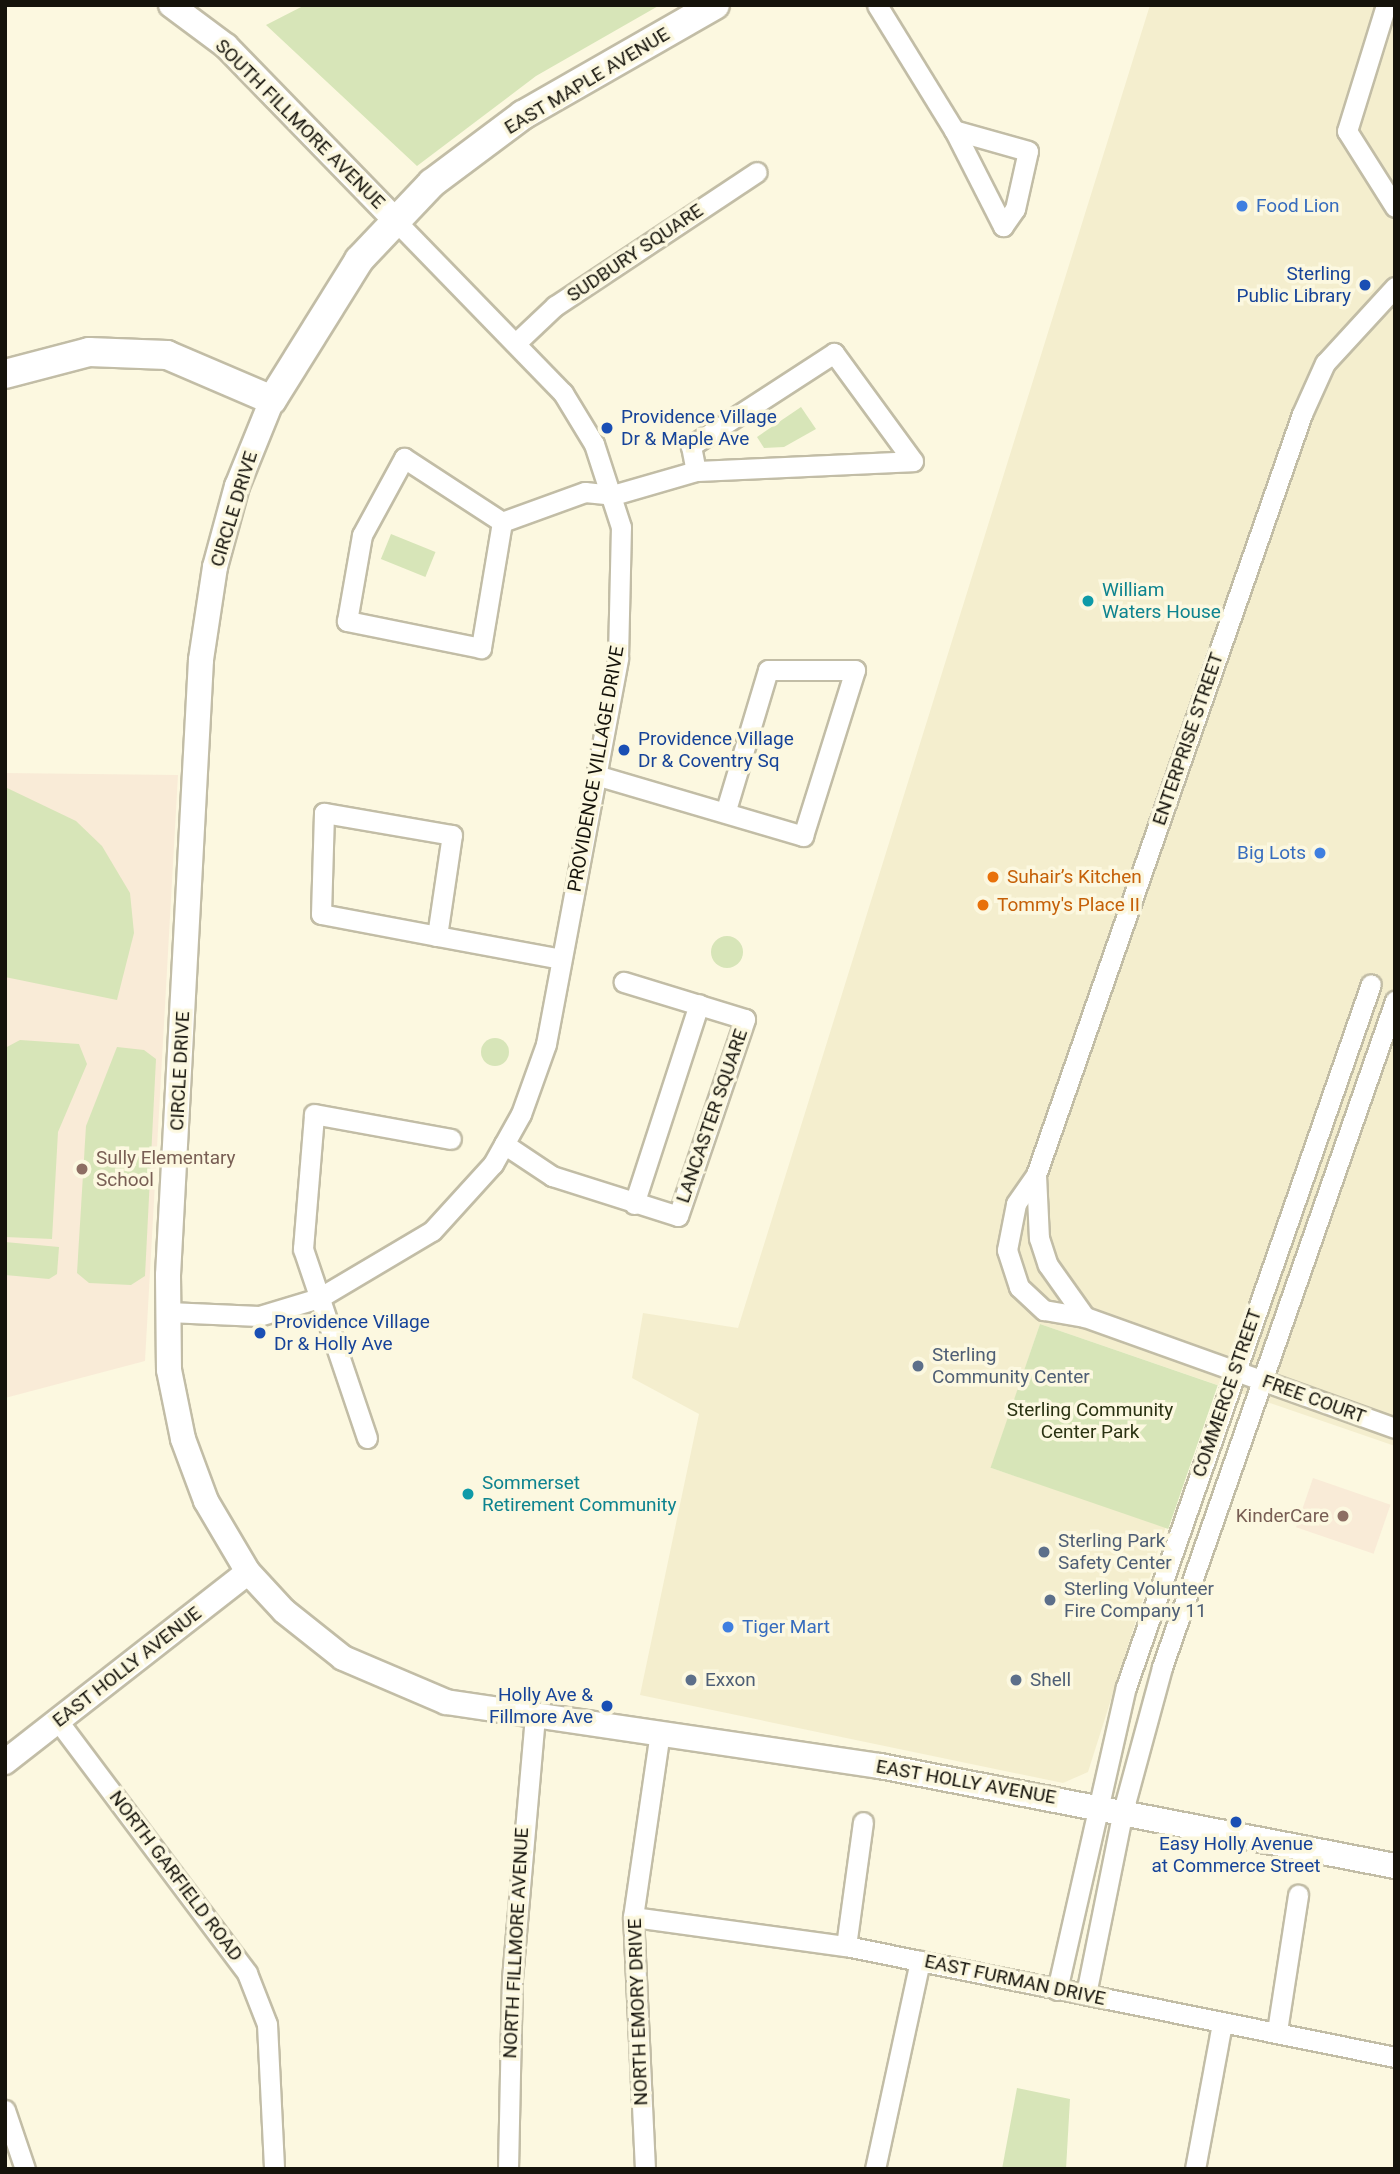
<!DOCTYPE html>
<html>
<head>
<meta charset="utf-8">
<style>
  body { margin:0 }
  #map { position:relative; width:1400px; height:2174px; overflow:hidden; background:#fcf8e0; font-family:Roboto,sans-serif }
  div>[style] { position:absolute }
  .built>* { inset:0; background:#f4eece }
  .education>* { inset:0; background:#f9ebd7; transform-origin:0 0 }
  .green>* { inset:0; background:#d7e5b8; transform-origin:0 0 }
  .round { border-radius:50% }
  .roads { filter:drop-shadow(2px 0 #c2bda6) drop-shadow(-2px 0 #c2bda6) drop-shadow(0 2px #c2bda6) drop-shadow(0 -2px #c2bda6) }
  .minor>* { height:19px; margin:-9.5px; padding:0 9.5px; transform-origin:9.5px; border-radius:9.5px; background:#fff }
  .tertiary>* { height:24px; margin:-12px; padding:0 12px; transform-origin:12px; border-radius:12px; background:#fff }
  .secondary>* { height:28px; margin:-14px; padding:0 14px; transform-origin:14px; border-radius:14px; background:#fff }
  .dots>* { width:19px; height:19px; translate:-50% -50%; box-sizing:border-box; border:4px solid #fcf8e0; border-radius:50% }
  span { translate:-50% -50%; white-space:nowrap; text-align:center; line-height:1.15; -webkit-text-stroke:7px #fcf8e0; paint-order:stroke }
  .street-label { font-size:19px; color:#15130b }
  .shop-label { font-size:19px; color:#366cbe }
  .left { translate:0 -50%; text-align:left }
  .right { translate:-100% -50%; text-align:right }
  .transit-label { font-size:19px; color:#164399 }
  .culture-label { font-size:19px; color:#0d838f }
  .food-label { font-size:19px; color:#c56008 }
  .education-label { font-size:19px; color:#785e54 }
  .service-label { font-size:19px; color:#4e5e75 }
  .park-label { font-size:19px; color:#2a3212 }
  .frame { position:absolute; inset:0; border:7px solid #15130b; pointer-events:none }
</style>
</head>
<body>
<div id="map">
  <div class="built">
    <i style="clip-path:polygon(1150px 5px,1395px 5px,1395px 1446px,1040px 1324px,991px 1468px,1166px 1526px,1088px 1772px,1063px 1783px,640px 1695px,699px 1414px,632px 1378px,643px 1313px,738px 1328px)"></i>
  </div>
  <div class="education">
    <i style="clip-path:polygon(5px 773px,178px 775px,145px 1361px,5px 1398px)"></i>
    <i style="left:1313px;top:1478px;width:82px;height:52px;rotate:19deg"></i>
  </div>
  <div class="green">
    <i style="clip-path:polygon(305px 5px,660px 5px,536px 76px,417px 166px,266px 25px)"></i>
    <i style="clip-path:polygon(801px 407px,816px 429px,784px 447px,764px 448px,757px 437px)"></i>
    <i style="left:391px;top:534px;width:48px;height:27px;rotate:22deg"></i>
    <i style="clip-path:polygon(5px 787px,76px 821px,102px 846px,130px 893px,134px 933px,117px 1000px,5px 977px)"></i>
    <i class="round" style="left:711px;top:936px;width:32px;height:32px"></i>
    <i class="round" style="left:481px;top:1038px;width:28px;height:28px"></i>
    <i style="clip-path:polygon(20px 1040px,79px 1044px,87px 1064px,58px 1132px,52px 1239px,5px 1237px,5px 1048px)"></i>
    <i style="clip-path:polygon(117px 1047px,144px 1050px,156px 1059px,145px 1276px,131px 1285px,89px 1283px,77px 1273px,86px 1126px)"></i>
    <i style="clip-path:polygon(5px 1242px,59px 1247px,57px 1274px,49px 1279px,5px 1275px)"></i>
    <i style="left:1040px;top:1324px;width:188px;height:152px;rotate:19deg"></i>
    <i style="clip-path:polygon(1017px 2088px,1070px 2099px,1066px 2169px,1002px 2169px)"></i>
  </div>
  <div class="roads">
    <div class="minor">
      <i style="left:877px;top:5px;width:147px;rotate:58.4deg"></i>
      <i style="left:954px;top:130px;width:108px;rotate:63deg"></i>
      <i style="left:1003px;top:226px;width:21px;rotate:-55deg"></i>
      <i style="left:1015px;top:209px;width:59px;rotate:-77.4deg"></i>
      <i style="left:1028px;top:151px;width:77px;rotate:-164.2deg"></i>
      <i style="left:1386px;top:5px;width:132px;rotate:107.2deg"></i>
      <i style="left:1347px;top:131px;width:90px;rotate:57.7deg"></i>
      <i style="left:1395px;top:287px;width:103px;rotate:132.6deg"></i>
      <i style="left:1325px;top:363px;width:56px;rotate:114.3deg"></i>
      <i style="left:1302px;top:414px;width:806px;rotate:109.27deg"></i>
      <i style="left:1036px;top:1175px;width:35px;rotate:125deg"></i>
      <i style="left:1016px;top:1204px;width:47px;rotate:101.1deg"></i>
      <i style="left:1007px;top:1250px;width:39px;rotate:72deg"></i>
      <i style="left:1019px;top:1287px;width:34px;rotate:43deg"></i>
      <i style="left:1044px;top:1310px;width:42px;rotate:9.7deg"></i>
      <i style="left:1085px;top:1317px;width:329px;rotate:19.7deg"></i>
      <i style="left:519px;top:340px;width:50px;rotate:-43.4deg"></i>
      <i style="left:555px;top:306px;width:242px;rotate:-33.6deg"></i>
      <i style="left:502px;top:522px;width:128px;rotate:99.5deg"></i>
      <i style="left:481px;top:648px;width:137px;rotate:-168.6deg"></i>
      <i style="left:347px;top:621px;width:87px;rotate:-80.1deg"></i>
      <i style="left:362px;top:535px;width:88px;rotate:-61.4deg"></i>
      <i style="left:404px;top:458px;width:117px;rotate:33.1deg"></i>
      <i style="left:502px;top:522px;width:88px;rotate:-19.9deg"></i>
      <i style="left:585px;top:492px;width:28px;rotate:6deg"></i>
      <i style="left:613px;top:495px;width:86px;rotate:-16.1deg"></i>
      <i style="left:696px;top:471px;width:217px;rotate:-2.6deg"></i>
      <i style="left:913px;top:461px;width:134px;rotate:-126.2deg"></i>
      <i style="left:834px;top:353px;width:171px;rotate:147deg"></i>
      <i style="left:691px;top:446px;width:25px;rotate:79deg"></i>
      <i style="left:596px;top:775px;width:216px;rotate:16.4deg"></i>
      <i style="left:803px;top:836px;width:174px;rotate:-72.6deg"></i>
      <i style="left:855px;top:670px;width:87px;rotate:180deg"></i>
      <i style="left:768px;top:670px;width:146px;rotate:106.7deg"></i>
      <i style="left:437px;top:936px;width:102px;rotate:-81.6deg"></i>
      <i style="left:452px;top:835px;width:130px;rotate:-170.2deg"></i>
      <i style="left:324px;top:813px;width:101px;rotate:91.7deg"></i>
      <i style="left:321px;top:914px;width:118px;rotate:10.7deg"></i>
      <i style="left:437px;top:936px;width:126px;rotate:10.5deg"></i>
      <i style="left:504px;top:1144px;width:58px;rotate:33.7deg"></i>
      <i style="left:552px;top:1176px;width:132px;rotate:17.6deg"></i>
      <i style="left:678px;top:1216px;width:208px;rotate:-71.2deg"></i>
      <i style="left:745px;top:1019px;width:127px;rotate:-163deg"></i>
      <i style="left:1036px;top:1175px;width:63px;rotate:87.3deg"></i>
      <i style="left:1039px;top:1238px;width:28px;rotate:72deg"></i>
      <i style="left:1048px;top:1265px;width:64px;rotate:54.6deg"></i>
      <i style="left:634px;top:1204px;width:210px;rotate:-72deg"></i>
      <i style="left:168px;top:1312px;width:91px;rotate:2.5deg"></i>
      <i style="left:259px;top:1316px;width:63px;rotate:-16.7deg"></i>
      <i style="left:319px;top:1298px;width:131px;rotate:-30.7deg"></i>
      <i style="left:432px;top:1231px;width:91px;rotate:-47.7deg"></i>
      <i style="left:493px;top:1164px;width:57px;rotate:-60.8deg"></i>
      <i style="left:521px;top:1114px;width:74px;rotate:-70.3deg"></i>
      <i style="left:546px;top:1044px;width:393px;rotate:-79.4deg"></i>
      <i style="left:618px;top:658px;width:131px;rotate:-88.7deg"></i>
      <i style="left:621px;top:527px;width:87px;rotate:-108deg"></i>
      <i style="left:594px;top:444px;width:60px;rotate:-121.3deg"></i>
      <i style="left:563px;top:393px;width:241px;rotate:-134.2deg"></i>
      <i style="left:367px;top:1438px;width:200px;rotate:-108.7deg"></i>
      <i style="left:303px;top:1249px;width:135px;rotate:-85.3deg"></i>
      <i style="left:314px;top:1114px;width:139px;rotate:10.3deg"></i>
      <i style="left:58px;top:1721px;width:315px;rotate:53.1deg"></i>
      <i style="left:247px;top:1973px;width:55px;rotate:68.6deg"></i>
      <i style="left:267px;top:2024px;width:145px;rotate:87.2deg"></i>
      <i style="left:633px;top:1917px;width:215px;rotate:7.8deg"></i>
      <i style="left:846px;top:1946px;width:560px;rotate:11.43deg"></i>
      <i style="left:846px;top:1946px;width:125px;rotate:-82.2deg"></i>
      <i style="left:1057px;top:1990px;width:311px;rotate:-77.2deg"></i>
      <i style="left:1126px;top:1687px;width:744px;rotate:-70.79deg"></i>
      <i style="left:1086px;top:1994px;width:187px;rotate:-78.6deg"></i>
      <i style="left:1123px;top:1811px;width:149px;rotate:-74.8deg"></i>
      <i style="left:1162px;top:1667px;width:706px;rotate:-70.72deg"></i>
      <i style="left:1277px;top:2031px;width:138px;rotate:-81.2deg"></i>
      <i style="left:5px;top:2110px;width:62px;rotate:71.3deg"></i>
      <i style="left:508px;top:2169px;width:190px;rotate:-88.8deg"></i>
      <i style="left:512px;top:1979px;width:262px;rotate:-85deg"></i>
      <i style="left:645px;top:2169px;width:252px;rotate:-92.7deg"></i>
      <i style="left:633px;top:1917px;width:187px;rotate:-81.7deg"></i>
      <i style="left:875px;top:2169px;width:213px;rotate:-77.8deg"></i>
      <i style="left:1195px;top:2169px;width:147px;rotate:-79.5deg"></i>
    </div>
    <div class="tertiary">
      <i style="left:171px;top:5px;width:69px;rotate:36.7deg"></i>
      <i style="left:226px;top:46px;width:243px;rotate:45.8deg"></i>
      <i style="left:272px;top:400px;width:93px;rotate:112.1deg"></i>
      <i style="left:237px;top:486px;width:84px;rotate:105.2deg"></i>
      <i style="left:215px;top:567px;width:94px;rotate:98.6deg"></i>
      <i style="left:201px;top:660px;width:616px;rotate:93.07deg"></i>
      <i style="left:168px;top:1275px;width:95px;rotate:89.4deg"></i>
      <i style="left:169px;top:1370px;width:70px;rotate:78.5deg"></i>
      <i style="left:183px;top:1439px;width:66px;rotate:69.6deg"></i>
      <i style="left:206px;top:1501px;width:82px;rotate:59.4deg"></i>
      <i style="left:248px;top:1572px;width:53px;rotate:47.3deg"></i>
      <i style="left:284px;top:1611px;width:75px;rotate:38.5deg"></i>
      <i style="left:343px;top:1658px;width:112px;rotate:23.1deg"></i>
      <i style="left:446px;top:1702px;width:439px;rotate:8.4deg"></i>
      <i style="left:880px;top:1766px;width:525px;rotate:10.99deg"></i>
      <i style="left:5px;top:1762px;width:308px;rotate:-38deg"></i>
    </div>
    <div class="secondary">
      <i style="left:5px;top:374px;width:87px;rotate:-14.7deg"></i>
      <i style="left:89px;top:352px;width:78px;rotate:2.2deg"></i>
      <i style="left:167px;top:355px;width:114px;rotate:23.2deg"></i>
      <i style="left:272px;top:400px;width:165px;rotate:-58.1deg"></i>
      <i style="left:359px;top:260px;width:106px;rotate:-46.5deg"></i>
      <i style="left:432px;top:183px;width:114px;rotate:-36.8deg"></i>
      <i style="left:523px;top:115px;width:221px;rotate:-29.8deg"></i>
    </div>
  </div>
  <div class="dots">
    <i style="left:1242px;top:206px;background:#3f7fe0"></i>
    <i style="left:1365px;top:285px;background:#1a4fb4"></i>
    <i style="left:607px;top:428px;background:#1a4fb4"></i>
    <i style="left:1088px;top:601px;background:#0f9aa8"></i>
    <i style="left:624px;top:750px;background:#1a4fb4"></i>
    <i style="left:1320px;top:853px;background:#3f7fe0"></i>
    <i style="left:993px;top:877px;background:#e8710a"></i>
    <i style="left:983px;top:905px;background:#e8710a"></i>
    <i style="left:82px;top:1169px;background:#8d6e63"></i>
    <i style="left:260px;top:1333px;background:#1a4fb4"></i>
    <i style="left:918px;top:1366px;background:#5c6f8a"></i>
    <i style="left:468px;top:1494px;background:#0f9aa8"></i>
    <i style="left:1343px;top:1516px;background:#8d6e63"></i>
    <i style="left:1044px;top:1552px;background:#5c6f8a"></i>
    <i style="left:1050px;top:1600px;background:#5c6f8a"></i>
    <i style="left:728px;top:1627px;background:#3f7fe0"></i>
    <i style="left:691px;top:1680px;background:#5c6f8a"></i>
    <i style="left:1016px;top:1680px;background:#5c6f8a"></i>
    <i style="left:607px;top:1706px;background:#1a4fb4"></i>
    <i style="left:1236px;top:1822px;background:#1a4fb4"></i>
  </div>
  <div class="street-label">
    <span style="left:587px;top:81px;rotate:-31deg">EAST MAPLE AVENUE</span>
    <span style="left:300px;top:124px;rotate:45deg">SOUTH FILLMORE AVENUE</span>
    <span style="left:635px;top:253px;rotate:-34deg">SUDBURY SQUARE</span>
    <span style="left:234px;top:509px;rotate:-73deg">CIRCLE DRIVE</span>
    <span style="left:1188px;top:739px;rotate:-71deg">ENTERPRISE STREET</span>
    <span style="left:596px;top:769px;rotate:-80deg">PROVIDENCE VILLAGE DRIVE</span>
    <span style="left:180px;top:1071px;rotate:-87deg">CIRCLE DRIVE</span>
    <span style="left:712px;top:1116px;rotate:-71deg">LANCASTER SQUARE</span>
    <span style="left:1227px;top:1393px;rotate:-71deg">COMMERCE STREET</span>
    <span style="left:1314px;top:1399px;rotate:20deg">FREE COURT</span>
    <span style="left:127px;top:1667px;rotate:-38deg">EAST HOLLY AVENUE</span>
    <span style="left:966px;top:1782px;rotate:10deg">EAST HOLLY AVENUE</span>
    <span style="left:176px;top:1876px;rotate:53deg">NORTH GARFIELD ROAD</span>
    <span style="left:516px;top:1943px;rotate:-87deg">NORTH FILLMORE AVENUE</span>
    <span style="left:1015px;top:1980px;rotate:12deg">EAST FURMAN DRIVE</span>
    <span style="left:638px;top:2012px;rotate:-92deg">NORTH EMORY DRIVE</span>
  </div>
  <div class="shop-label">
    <span class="left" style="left:1256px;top:206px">Food Lion</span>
    <span class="right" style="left:1306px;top:853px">Big Lots</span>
    <span class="left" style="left:742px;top:1627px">Tiger Mart</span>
  </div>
  <div class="transit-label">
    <span class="right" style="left:1351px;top:285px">Sterling<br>Public Library</span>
    <span class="left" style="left:621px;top:428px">Providence Village<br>Dr &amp; Maple Ave</span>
    <span class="left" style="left:638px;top:750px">Providence Village<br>Dr &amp; Coventry Sq</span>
    <span class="left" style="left:274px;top:1333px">Providence Village<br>Dr &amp; Holly Ave</span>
    <span class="right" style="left:593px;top:1706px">Holly Ave &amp;<br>Fillmore Ave</span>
    <span style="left:1236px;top:1855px">Easy Holly Avenue<br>at Commerce Street</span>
  </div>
  <div class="culture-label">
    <span class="left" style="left:1102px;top:601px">William<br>Waters House</span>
    <span class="left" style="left:482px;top:1494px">Sommerset<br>Retirement Community</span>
  </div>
  <div class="food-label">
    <span class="left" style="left:1007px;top:877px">Suhair’s Kitchen</span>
    <span class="left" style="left:997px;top:905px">Tommy's Place II</span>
  </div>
  <div class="education-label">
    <span class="left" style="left:96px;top:1169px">Sully Elementary<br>School</span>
    <span class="right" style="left:1329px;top:1516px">KinderCare</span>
  </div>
  <div class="service-label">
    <span class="left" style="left:932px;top:1366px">Sterling<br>Community Center</span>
    <span class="left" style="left:1058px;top:1552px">Sterling Park<br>Safety Center</span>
    <span class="left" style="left:1064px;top:1600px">Sterling Volunteer<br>Fire Company 11</span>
    <span class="left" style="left:705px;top:1680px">Exxon</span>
    <span class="left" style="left:1030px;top:1680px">Shell</span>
  </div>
  <div class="park-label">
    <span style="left:1090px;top:1421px">Sterling Community<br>Center Park</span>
  </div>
  <div class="frame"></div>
</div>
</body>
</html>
